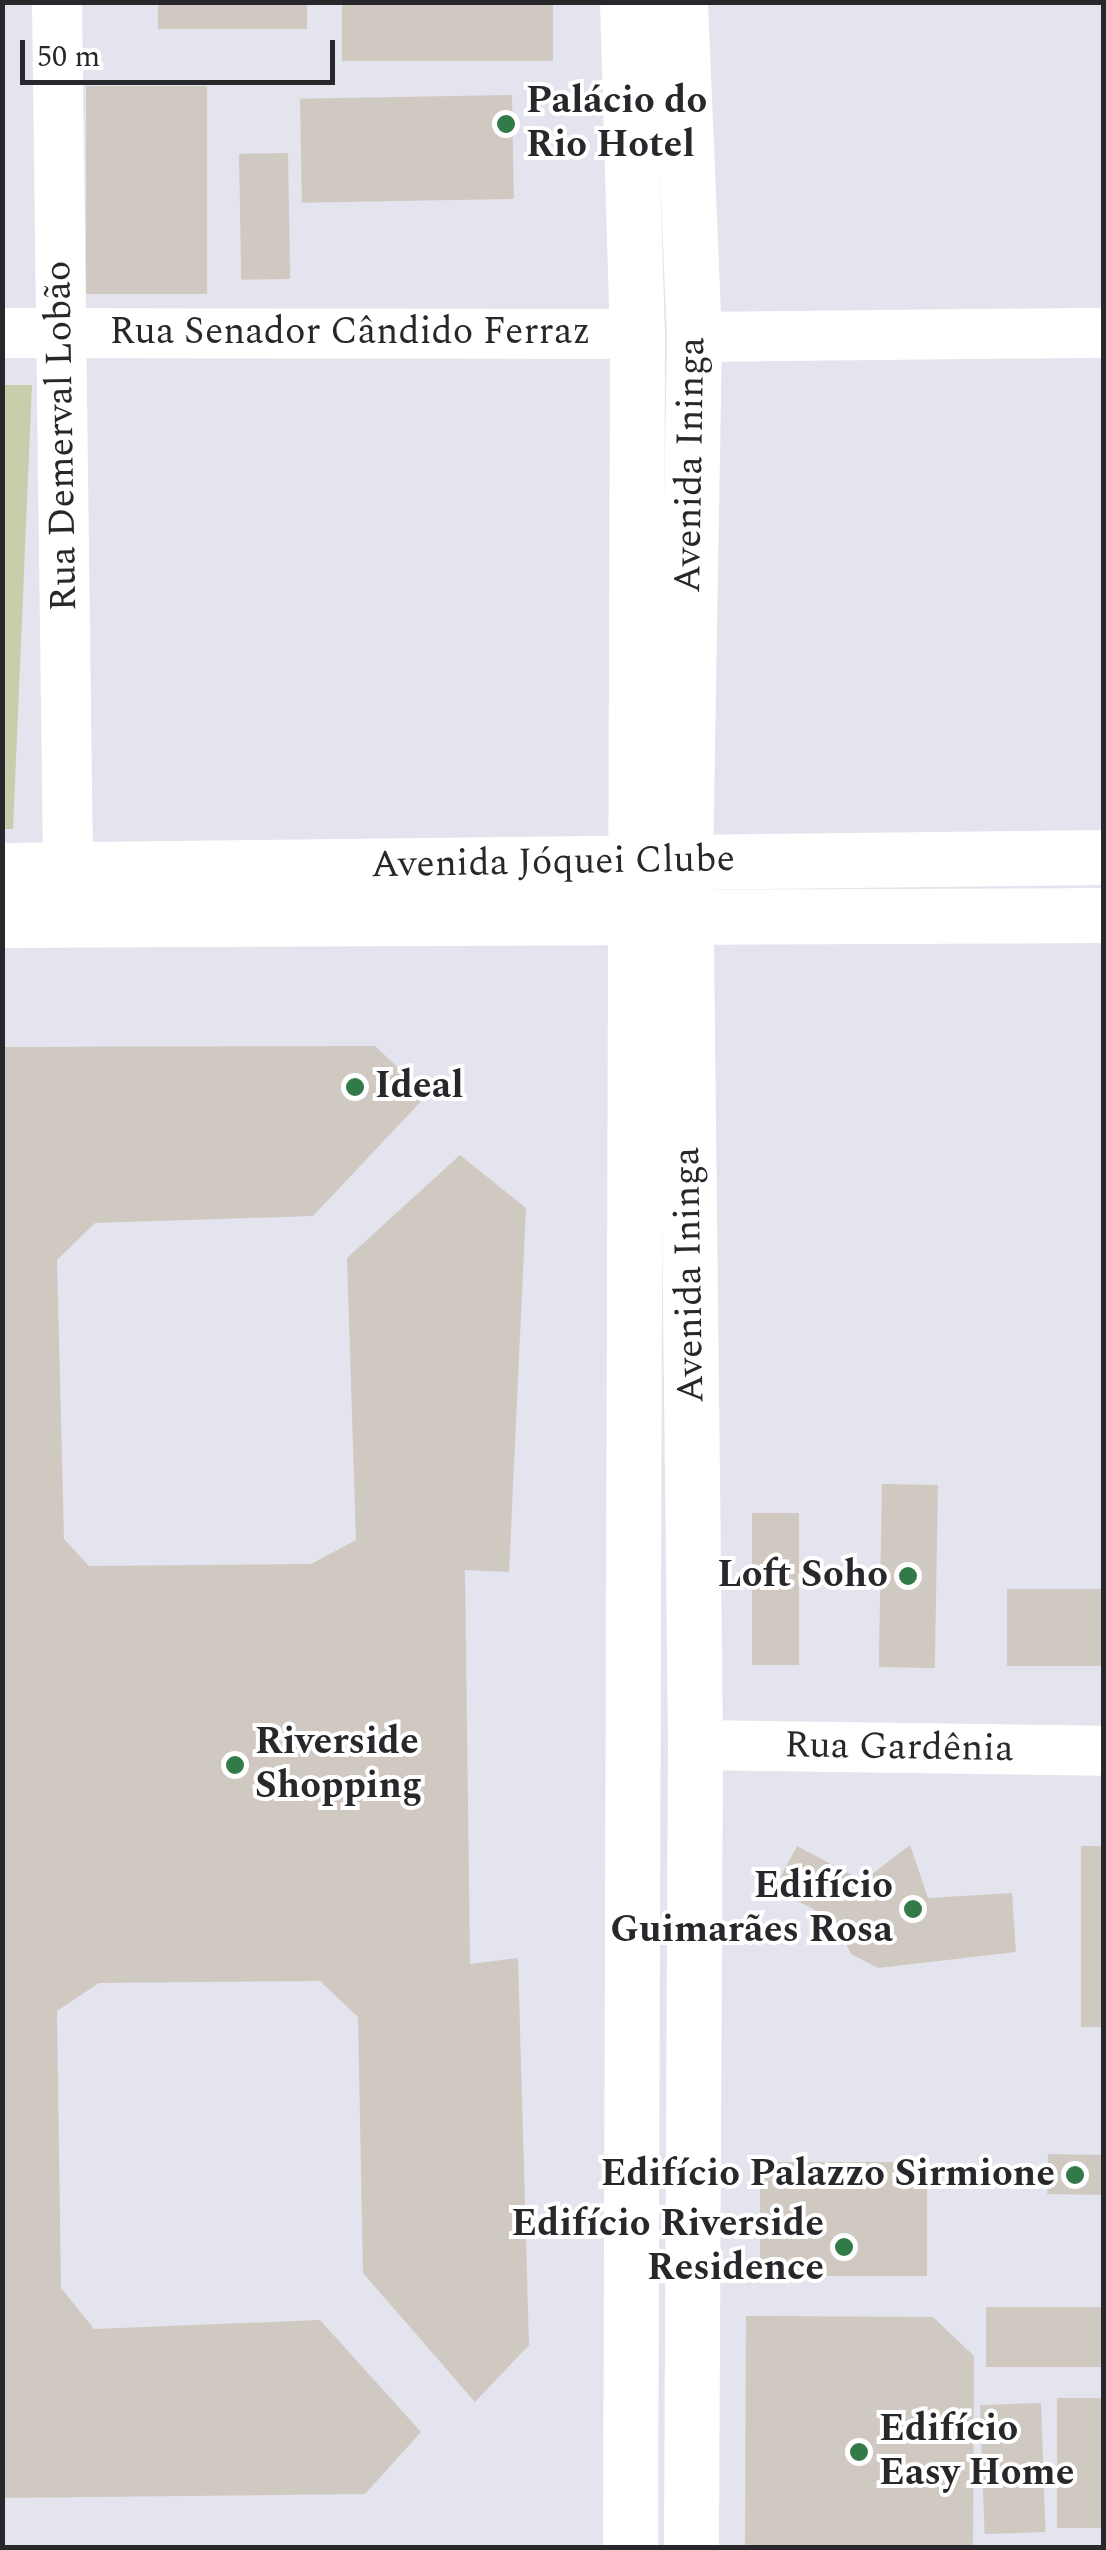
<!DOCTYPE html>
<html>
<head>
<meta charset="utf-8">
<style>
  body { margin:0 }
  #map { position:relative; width:1106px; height:2550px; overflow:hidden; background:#e3e4ee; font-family:Spectral,serif }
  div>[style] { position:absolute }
  .green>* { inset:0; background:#c9cdac }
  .building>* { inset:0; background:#d0c9c1; transform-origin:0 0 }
  .street>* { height:50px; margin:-25px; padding:0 25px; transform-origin:25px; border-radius:25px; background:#fff }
  .secondary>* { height:55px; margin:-27.5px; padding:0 27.5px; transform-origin:27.5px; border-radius:27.5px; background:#fff }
  .dots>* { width:28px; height:28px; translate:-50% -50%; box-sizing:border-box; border:5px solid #fff; border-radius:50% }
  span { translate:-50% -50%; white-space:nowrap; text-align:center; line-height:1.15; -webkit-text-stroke:8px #fff; paint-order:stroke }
  .poi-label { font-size:38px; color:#28282c; font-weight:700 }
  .left { translate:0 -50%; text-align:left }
  .right { translate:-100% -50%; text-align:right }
  .street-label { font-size:38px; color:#28282c }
  .frame { position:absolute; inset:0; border:5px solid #28282c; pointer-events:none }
  .scale { position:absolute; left:20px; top:40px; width:315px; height:45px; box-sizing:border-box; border:5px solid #28282c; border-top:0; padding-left:12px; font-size:30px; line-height:35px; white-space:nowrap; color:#28282c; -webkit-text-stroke:8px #fff; paint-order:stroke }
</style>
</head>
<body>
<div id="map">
  <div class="green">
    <i style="clip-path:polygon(2px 385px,32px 385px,13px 829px,2px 829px)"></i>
  </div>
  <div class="building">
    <i style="left:158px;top:2px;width:149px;height:27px"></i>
    <i style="left:342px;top:2px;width:211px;height:59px"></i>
    <i style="left:86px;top:86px;width:121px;height:208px"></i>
    <i style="left:512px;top:95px;width:104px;height:212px;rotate:89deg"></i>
    <i style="left:288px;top:153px;width:126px;height:49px;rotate:89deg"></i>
    <i style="clip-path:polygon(375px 1046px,427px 1095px,313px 1216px,95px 1223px,57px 1260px,64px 1539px,89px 1566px,311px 1564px,356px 1540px,347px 1258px,460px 1155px,526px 1208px,509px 1572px,465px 1570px,470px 1964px,518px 1958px,529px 2345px,475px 2402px,363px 2273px,358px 2017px,320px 1981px,99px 1983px,57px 2011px,61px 2288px,94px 2329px,320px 2320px,421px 2432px,365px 2494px,2px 2498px,2px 1047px)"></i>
    <i style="left:882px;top:1484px;width:56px;height:183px;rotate:1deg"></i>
    <i style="left:752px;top:1513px;width:47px;height:152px"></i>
    <i style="left:1007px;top:1589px;width:97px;height:77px"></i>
    <i style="clip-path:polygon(910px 1845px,928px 1898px,1012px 1893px,1016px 1952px,878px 1968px,851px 1954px,835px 1920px,774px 1889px,797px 1846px,863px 1881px)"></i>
    <i style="left:1081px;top:1846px;width:23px;height:181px"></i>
    <i style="left:1048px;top:2154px;width:56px;height:40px;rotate:1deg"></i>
    <i style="left:760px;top:2162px;width:167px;height:114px"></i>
    <i style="left:986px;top:2307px;width:118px;height:60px"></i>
    <i style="clip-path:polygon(746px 2316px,933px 2317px,974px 2356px,973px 2548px,745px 2548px)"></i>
    <i style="left:1104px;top:2398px;width:130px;height:47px;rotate:90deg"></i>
    <i style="left:1041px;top:2403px;width:129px;height:61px;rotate:88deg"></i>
  </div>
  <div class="street">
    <i style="left:57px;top:2px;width:867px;rotate:89.27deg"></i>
    <i style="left:2px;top:333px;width:635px;rotate:0.09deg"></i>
    <i style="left:694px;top:337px;width:410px;rotate:-0.6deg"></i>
    <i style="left:695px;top:1745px;width:409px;rotate:0.8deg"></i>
  </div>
  <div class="secondary">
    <i style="left:627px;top:2px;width:332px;rotate:88.3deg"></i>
    <i style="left:637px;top:334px;width:2214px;rotate:90.18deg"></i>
    <i style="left:680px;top:2px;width:335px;rotate:87.6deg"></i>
    <i style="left:694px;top:337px;width:524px;rotate:90.98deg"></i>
    <i style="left:685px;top:861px;width:884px;rotate:89.35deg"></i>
    <i style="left:695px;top:1745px;width:803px;rotate:90.29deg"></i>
    <i style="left:2px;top:870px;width:1102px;rotate:-0.68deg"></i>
    <i style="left:2px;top:920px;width:1102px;rotate:-0.26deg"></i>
  </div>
  <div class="dots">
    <i style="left:506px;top:124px;background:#327a47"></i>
    <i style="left:355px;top:1087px;background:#327a47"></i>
    <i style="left:908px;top:1576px;background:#327a47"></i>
    <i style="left:235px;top:1765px;background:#327a47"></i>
    <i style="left:913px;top:1909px;background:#327a47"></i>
    <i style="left:1075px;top:2175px;background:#327a47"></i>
    <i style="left:844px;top:2247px;background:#327a47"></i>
    <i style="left:859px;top:2452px;background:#327a47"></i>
  </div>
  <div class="poi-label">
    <span class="left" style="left:526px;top:124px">Palácio do<br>Rio Hotel</span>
    <span class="left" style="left:375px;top:1087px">Ideal</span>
    <span class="right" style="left:888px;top:1576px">Loft Soho</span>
    <span class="left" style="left:255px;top:1765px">Riverside<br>Shopping</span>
    <span class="right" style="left:893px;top:1909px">Edifício<br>Guimarães Rosa</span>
    <span class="right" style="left:1055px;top:2175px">Edifício Palazzo Sirmione</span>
    <span class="right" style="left:824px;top:2247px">Edifício Riverside<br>Residence</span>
    <span class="left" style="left:879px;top:2452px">Edifício<br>Easy Home</span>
  </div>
  <div class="street-label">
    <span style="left:350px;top:333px">Rua Senador Cândido Ferraz</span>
    <span style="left:62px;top:436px;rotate:-91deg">Rua Demerval Lobão</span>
    <span style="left:691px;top:465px;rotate:-89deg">Avenida Ininga</span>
    <span style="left:553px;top:863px;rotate:-1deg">Avenida Jóquei Clube</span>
    <span style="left:690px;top:1275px;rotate:-91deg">Avenida Ininga</span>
    <span style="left:899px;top:1748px;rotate:1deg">Rua Gardênia</span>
  </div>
  <div class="frame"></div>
  <div class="scale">50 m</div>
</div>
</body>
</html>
